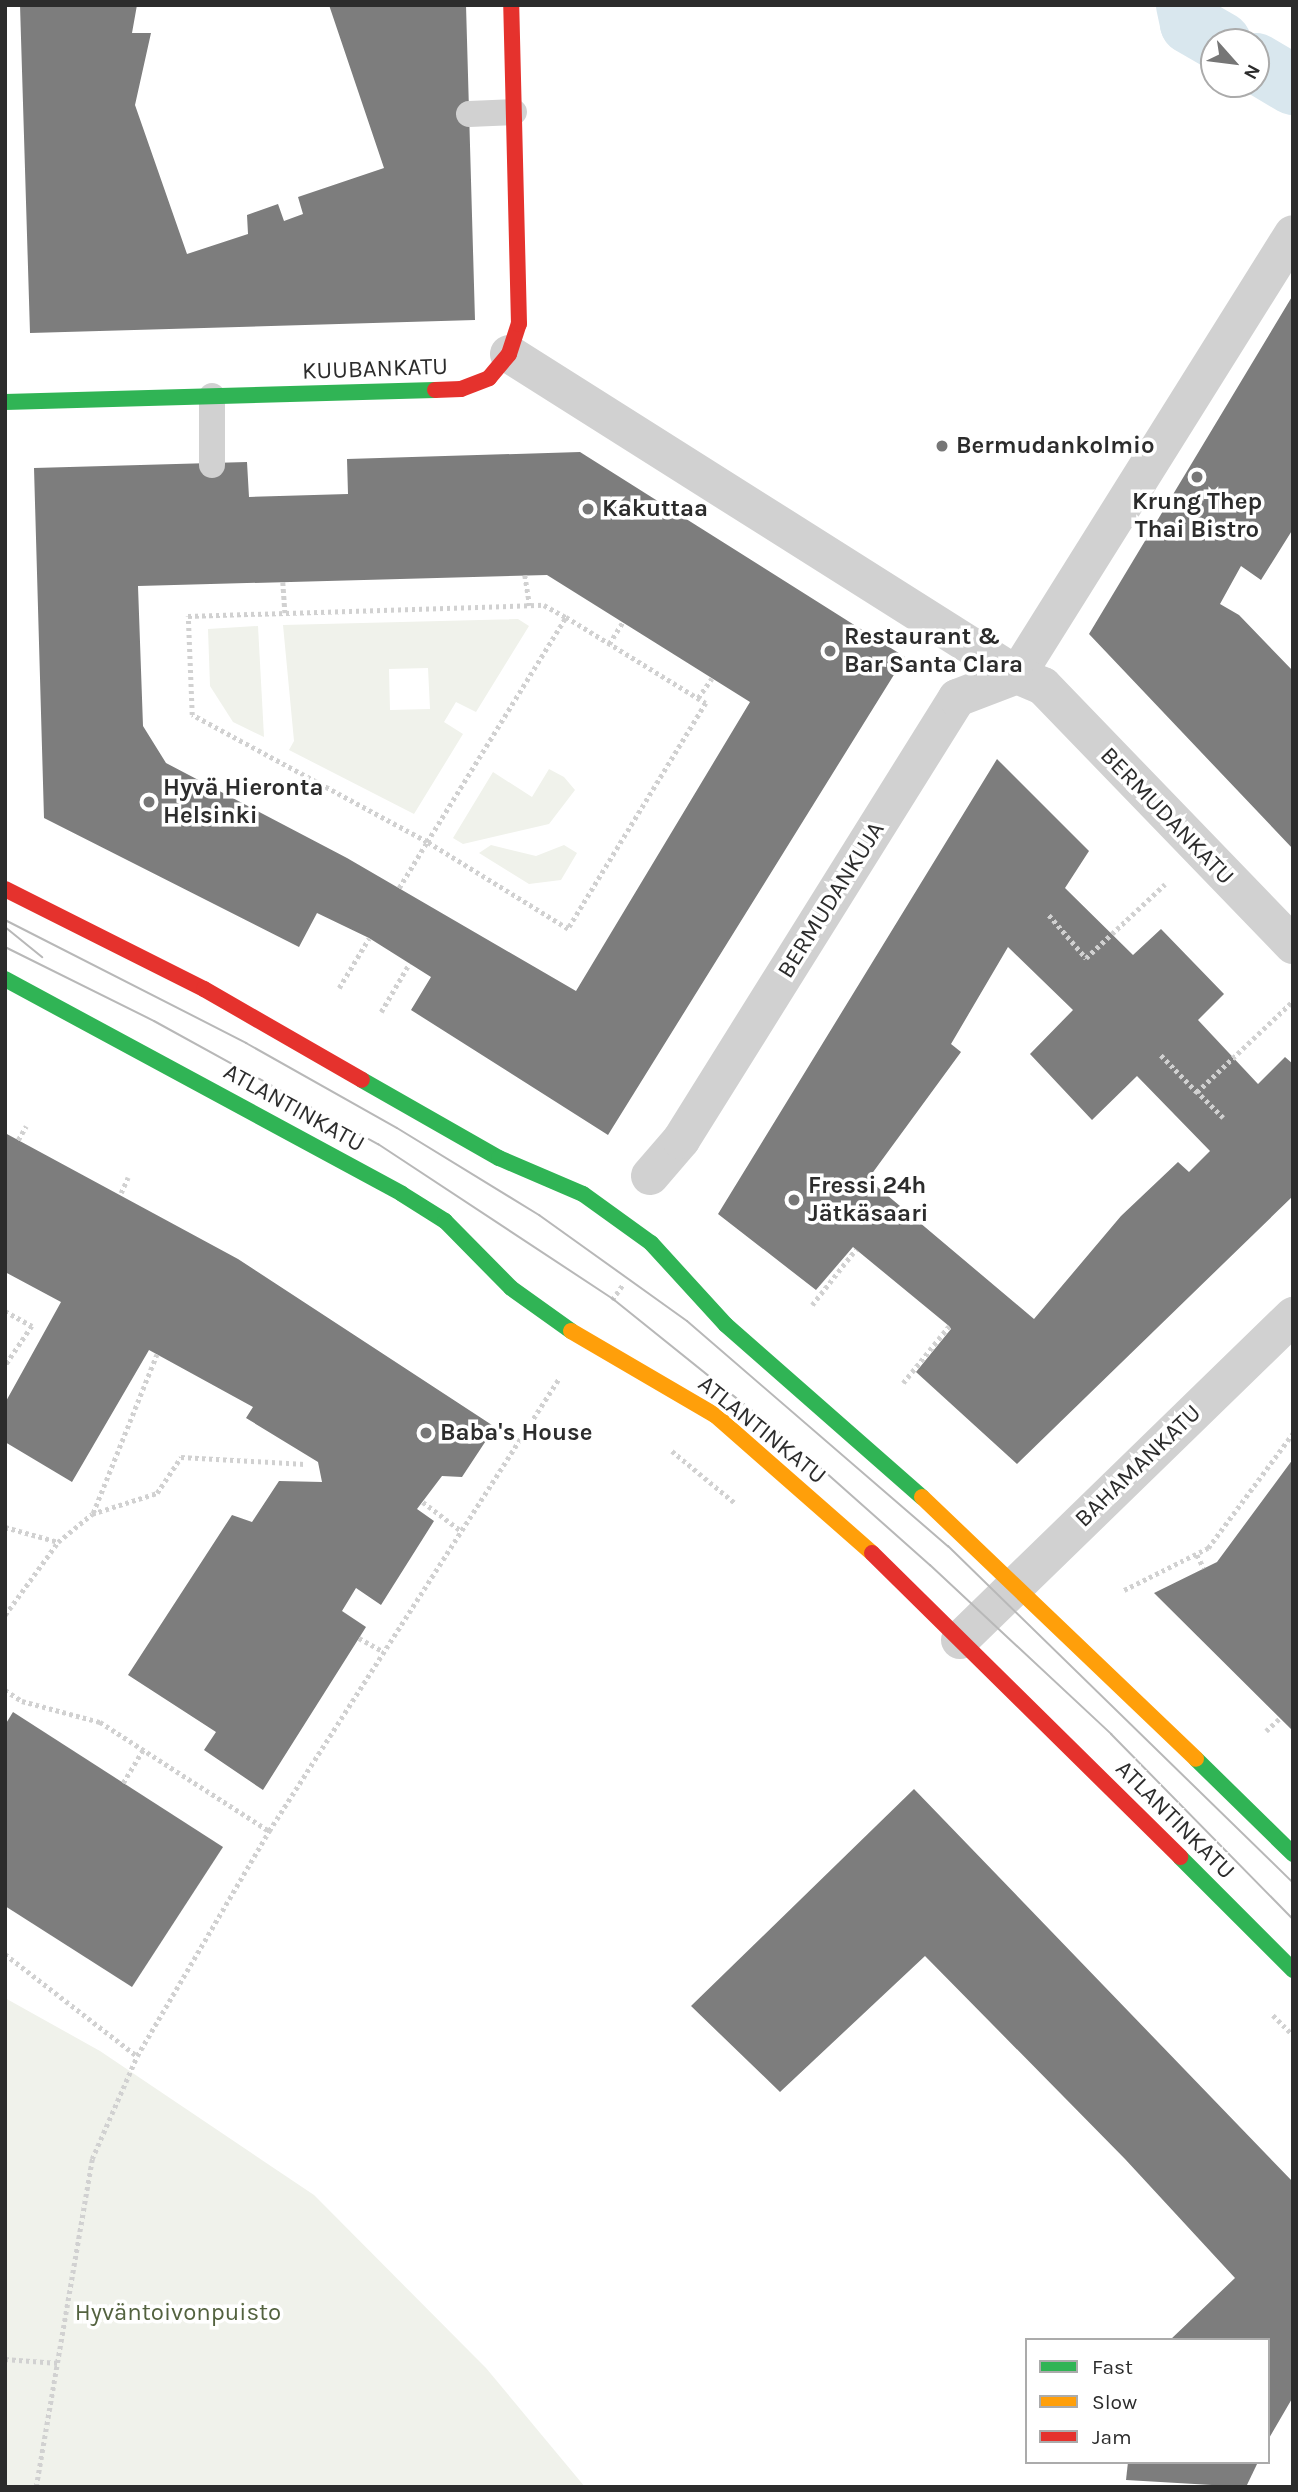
<!DOCTYPE html>
<html>
<head>
<meta charset="utf-8">
<style>
  body { margin:0 }
  #map { position:relative; width:1298px; height:2492px; overflow:hidden; background:#fff; font-family:Karla,sans-serif }
  div>[style] { position:absolute }
  .green>* { inset:0; background:#f0f2eb }
  .canal>* { height:60px; margin:-30px; padding:0 30px; transform-origin:30px; border-radius:30px; background:#d9e7ee }
  .building>* { inset:0; background:#7d7d7d }
  .path>* { height:4.5px; margin-top:-2.25px; transform-origin:0; background:repeating-linear-gradient(90deg,#d1d1d1 0 3.5px,transparent 0 7px) }
  .lane>* { height:26px; margin:-13px; padding:0 13px; transform-origin:13px; border-radius:13px; background:#d1d1d1 }
  .street>* { height:38px; margin:-19px; padding:0 19px; transform-origin:19px; border-radius:19px; background:#d1d1d1 }
  .fast>* { height:16px; margin:-8px; padding:0 8px; transform-origin:8px; border-radius:8px; background:#30b455 }
  .slow>* { height:16px; margin:-8px; padding:0 8px; transform-origin:8px; border-radius:8px; background:#ff9f0a }
  .jam>* { height:16px; margin:-8px; padding:0 8px; transform-origin:8px; border-radius:8px; background:#e5322d }
  .tram>* { height:2px; margin:-1px; padding:0 1px; transform-origin:1px; border-radius:1px; background:#b8b8b8 }
  .dots>* { width:19px; height:19px; translate:-50% -50%; box-sizing:border-box; border:4px solid #fff; border-radius:50% }
  span { translate:-50% -50%; white-space:nowrap; text-align:center; line-height:1.15; -webkit-text-stroke:7px #fff; paint-order:stroke }
  .street-label { font-size:24px; color:#2c2c2c }
  .poi-label { font-size:24px; color:#2c2c2c; font-weight:700 }
  .left { translate:0 -50%; text-align:left }
  .park-label { font-size:24px; color:#53623f }
  .frame { position:absolute; inset:0; border:7px solid #2c2c2c; pointer-events:none }
  .legend { position:absolute; left:1025px; top:2338px; width:245px; height:126px; box-sizing:border-box; background:#fff; border:2px solid #ababab; margin:0; padding:9px 12px; list-style:none; font-size:21px; color:#2c2c2c }
  .legend li { display:flex; align-items:center; gap:14px; height:35px }
  .legend b { width:35px; border:2px solid #ababab }
  .north { position:absolute; left:1200px; top:28px; width:70px; height:70px; box-sizing:border-box; background:#fff; border:2px solid #ababab; border-radius:50%; rotate:118deg; font-size:19px; font-weight:700; line-height:28px; text-align:center; color:#2c2c2c }
  .north::after { content:''; display:block; margin:auto; width:24px; height:32px; background:#767676; clip-path:polygon(50% 0,100% 100%,50% 72%,0 100%) }
</style>
</head>
<body>
<div id="map">
  <div class="green">
    <i style="clip-path:polygon(evenodd,518px 619px,529px 626px,476px 712px,456px 702px,444px 722px,463px 734px,414px 814px,289px 750px,294px 741px,283px 625px,518px 619px,428px 668px,430px 709px,390px 710px,389px 669px,428px 668px)"></i>
    <i style="clip-path:polygon(258px 626px,264px 737px,233px 722px,210px 686px,208px 629px)"></i>
    <i style="clip-path:polygon(549px 769px,564px 777px,575px 790px,549px 824px,463px 844px,453px 838px,493px 772px,532px 797px)"></i>
    <i style="clip-path:polygon(491px 845px,536px 856px,564px 845px,577px 853px,561px 880px,529px 884px,479px 853px)"></i>
    <i style="clip-path:polygon(5px 1998px,100px 2051px,314px 2195px,486px 2368px,585px 2487px,5px 2487px)"></i>
  </div>
  <div class="canal">
    <i style="left:1186px;top:5px;width:19px;rotate:78deg"></i>
    <i style="left:1190px;top:24px;width:36px;rotate:30deg"></i>
    <i style="left:1256px;top:63px;width:43px;rotate:30.7deg"></i>
  </div>
  <div class="building">
    <i style="clip-path:polygon(20px 5px,137px 5px,132px 33px,151px 33px,135px 105px,187px 254px,248px 234px,247px 215px,278px 204px,284px 221px,303px 214px,298px 197px,384px 168px,329px 5px,466px 5px,475px 320px,30px 333px)"></i>
    <i style="clip-path:polygon(1293px 295px,1293px 529px,1261px 580px,1241px 566px,1220px 604px,1239px 615px,1293px 671px,1293px 849px,1089px 634px)"></i>
    <i style="clip-path:polygon(evenodd,580px 452px,905px 657px,608px 1135px,411px 1010px,431px 977px,369px 938px,317px 913px,299px 947px,44px 818px,34px 468px,247px 462px,249px 497px,348px 494px,347px 459px,580px 452px,547px 575px,750px 702px,576px 991px,347px 858px,166px 763px,143px 726px,138px 586px,547px 575px)"></i>
    <i style="clip-path:polygon(evenodd,997px 759px,1089px 851px,1065px 888px,1133px 955px,1161px 929px,1224px 994px,1198px 1020px,1258px 1084px,1285px 1057px,1293px 1064px,1293px 1196px,1017px 1464px,916px 1372px,951px 1329px,949px 1326px,853px 1247px,816px 1290px,718px 1214px,997px 759px,1008px 947px,1073px 1010px,1030px 1054px,1092px 1120px,1137px 1076px,1210px 1151px,1189px 1172px,1178px 1162px,1121px 1216px,1034px 1319px,868px 1179px,961px 1052px,951px 1044px,1008px 947px)"></i>
    <i style="clip-path:polygon(5px 1133px,238px 1259px,495px 1427px,462px 1477px,442px 1476px,417px 1509px,434px 1521px,381px 1605px,356px 1588px,342px 1611px,366px 1627px,263px 1790px,204px 1750px,216px 1732px,128px 1675px,232px 1515px,252px 1522px,279px 1481px,322px 1482px,318px 1462px,246px 1418px,253px 1407px,149px 1350px,72px 1482px,5px 1442px,5px 1403px,61px 1302px,5px 1272px)"></i>
    <i style="clip-path:polygon(1293px 1459px,1293px 1731px,1154px 1593px,1217px 1562px)"></i>
    <i style="clip-path:polygon(13px 1712px,223px 1847px,132px 1987px,5px 1906px,5px 1725px)"></i>
    <i style="clip-path:polygon(914px 1789px,1293px 2182px,1293px 2397px,1268px 2440px,1268px 2340px,1170px 2340px,1235px 2278px,1125px 2159px,925px 1956px,780px 2092px,691px 2006px)"></i>
    <i style="clip-path:polygon(1128px 2462px,1258px 2462px,1246px 2487px,1126px 2480px)"></i>
  </div>
  <div class="path">
    <i style="left:525px;top:575px;width:31px;rotate:81deg"></i>
    <i style="left:283px;top:582px;width:31px;rotate:86deg"></i>
    <i style="left:609px;top:644px;width:26px;rotate:-58deg"></i>
    <i style="left:698px;top:698px;width:24px;rotate:-55deg"></i>
    <i style="left:399px;top:888px;width:54px;rotate:-58.7deg"></i>
    <i style="left:427px;top:842px;width:264px;rotate:-58.3deg"></i>
    <i style="left:566px;top:617px;width:164px;rotate:31.6deg"></i>
    <i style="left:706px;top:703px;width:265px;rotate:121.4deg"></i>
    <i style="left:568px;top:929px;width:166px;rotate:-148.3deg"></i>
    <i style="left:427px;top:842px;width:267px;rotate:-151.6deg"></i>
    <i style="left:192px;top:715px;width:99px;rotate:-92.3deg"></i>
    <i style="left:188px;top:616px;width:356px;rotate:-1.8deg"></i>
    <i style="left:544px;top:605px;width:25px;rotate:29deg"></i>
    <i style="left:1049px;top:915px;width:57px;rotate:49.3deg"></i>
    <i style="left:1086px;top:958px;width:108px;rotate:-43.1deg"></i>
    <i style="left:339px;top:988px;width:58px;rotate:-59deg"></i>
    <i style="left:381px;top:1012px;width:56px;rotate:-59.7deg"></i>
    <i style="left:1161px;top:1055px;width:52px;rotate:45.8deg"></i>
    <i style="left:1223px;top:1118px;width:37px;rotate:-135deg"></i>
    <i style="left:1197px;top:1092px;width:132px;rotate:-43.5deg"></i>
    <i style="left:18px;top:1140px;width:16px;rotate:-60deg"></i>
    <i style="left:121px;top:1193px;width:17px;rotate:-66deg"></i>
    <i style="left:612px;top:1300px;width:19px;rotate:-55deg"></i>
    <i style="left:812px;top:1305px;width:71px;rotate:-51.8deg"></i>
    <i style="left:5px;top:1311px;width:31px;rotate:29deg"></i>
    <i style="left:32px;top:1326px;width:48px;rotate:124deg"></i>
    <i style="left:903px;top:1383px;width:73px;rotate:-51.1deg"></i>
    <i style="left:672px;top:1451px;width:82px;rotate:39.5deg"></i>
    <i style="left:423px;top:1502px;width:46px;rotate:37.1deg"></i>
    <i style="left:93px;top:1513px;width:171px;rotate:-68.1deg"></i>
    <i style="left:5px;top:1527px;width:55px;rotate:15.8deg"></i>
    <i style="left:1197px;top:1555px;width:15px;rotate:62deg"></i>
    <i style="left:1124px;top:1590px;width:94px;rotate:-26.6deg"></i>
    <i style="left:1208px;top:1548px;width:143px;rotate:-53.5deg"></i>
    <i style="left:5px;top:1615px;width:90px;rotate:-54deg"></i>
    <i style="left:58px;top:1542px;width:44px;rotate:-39.5deg"></i>
    <i style="left:92px;top:1514px;width:68px;rotate:-17.9deg"></i>
    <i style="left:157px;top:1493px;width:43px;rotate:-56.3deg"></i>
    <i style="left:181px;top:1457px;width:124px;rotate:3.2deg"></i>
    <i style="left:359px;top:1638px;width:26px;rotate:29deg"></i>
    <i style="left:5px;top:1690px;width:20px;rotate:33deg"></i>
    <i style="left:22px;top:1701px;width:81px;rotate:15.1deg"></i>
    <i style="left:100px;top:1722px;width:201px;rotate:32.8deg"></i>
    <i style="left:1266px;top:1731px;width:19px;rotate:-43deg"></i>
    <i style="left:123px;top:1783px;width:39px;rotate:-59deg"></i>
    <i style="left:5px;top:1954px;width:167px;rotate:37.7deg"></i>
    <i style="left:1273px;top:2015px;width:28px;rotate:45deg"></i>
    <i style="left:5px;top:2359px;width:53px;rotate:4.3deg"></i>
    <i style="left:36px;top:2487px;width:333px;rotate:-80.3deg"></i>
    <i style="left:92px;top:2159px;width:112px;rotate:-66.4deg"></i>
    <i style="left:137px;top:2056px;width:261px;rotate:-59.6deg"></i>
    <i style="left:269px;top:1831px;width:536px;rotate:-57.35deg"></i>
  </div>
  <div class="lane">
    <i style="left:469px;top:114px;width:45px;rotate:-2.5deg"></i>
    <i style="left:212px;top:465px;width:69px;rotate:-90deg"></i>
  </div>
  <div class="street">
    <i style="left:509px;top:354px;width:601px;rotate:32.29deg"></i>
    <i style="left:1017px;top:675px;width:520px;rotate:-57.96deg"></i>
    <i style="left:650px;top:1176px;width:48px;rotate:-49.3deg"></i>
    <i style="left:681px;top:1140px;width:521px;rotate:-58.02deg"></i>
    <i style="left:957px;top:698px;width:64px;rotate:-21deg"></i>
    <i style="left:1017px;top:675px;width:28px;rotate:23deg"></i>
    <i style="left:1043px;top:686px;width:360px;rotate:46deg"></i>
    <i style="left:960px;top:1640px;width:465px;rotate:-44.2deg"></i>
  </div>
  <div class="fast">
    <i style="left:5px;top:402px;width:430px;rotate:-1.6deg"></i>
    <i style="left:5px;top:979px;width:451px;rotate:28.4deg"></i>
    <i style="left:402px;top:1194px;width:51px;rotate:32.1deg"></i>
    <i style="left:445px;top:1221px;width:94px;rotate:45.4deg"></i>
    <i style="left:511px;top:1288px;width:74px;rotate:35.6deg"></i>
    <i style="left:362px;top:1080px;width:158px;rotate:29.7deg"></i>
    <i style="left:499px;top:1158px;width:91px;rotate:23.2deg"></i>
    <i style="left:583px;top:1194px;width:84px;rotate:35.8deg"></i>
    <i style="left:651px;top:1243px;width:111px;rotate:47.6deg"></i>
    <i style="left:726px;top:1325px;width:261px;rotate:41.3deg"></i>
    <i style="left:1196px;top:1759px;width:136px;rotate:44.4deg"></i>
    <i style="left:1180px;top:1857px;width:160px;rotate:45deg"></i>
  </div>
  <div class="slow">
    <i style="left:571px;top:1331px;width:167px;rotate:30.3deg"></i>
    <i style="left:715px;top:1415px;width:209px;rotate:41.3deg"></i>
    <i style="left:922px;top:1497px;width:379px;rotate:43.7deg"></i>
  </div>
  <div class="jam">
    <i style="left:435px;top:390px;width:26px;rotate:-2deg"></i>
    <i style="left:461px;top:389px;width:30px;rotate:-21deg"></i>
    <i style="left:489px;top:378px;width:31px;rotate:-50deg"></i>
    <i style="left:509px;top:354px;width:32px;rotate:-72deg"></i>
    <i style="left:519px;top:324px;width:319px;rotate:-91.4deg"></i>
    <i style="left:5px;top:889px;width:223px;rotate:26.7deg"></i>
    <i style="left:204px;top:989px;width:182px;rotate:29.9deg"></i>
    <i style="left:872px;top:1553px;width:433px;rotate:44.6deg"></i>
  </div>
  <div class="tram">
    <i style="left:5px;top:920px;width:271px;rotate:27deg"></i>
    <i style="left:246px;top:1043px;width:173px;rotate:29.4deg"></i>
    <i style="left:397px;top:1128px;width:167px;rotate:31.5deg"></i>
    <i style="left:539px;top:1215px;width:182px;rotate:35.6deg"></i>
    <i style="left:687px;top:1321px;width:345px;rotate:40.8deg"></i>
    <i style="left:948px;top:1546px;width:482px;rotate:44.3deg"></i>
    <i style="left:5px;top:927px;width:48px;rotate:39deg"></i>
    <i style="left:5px;top:947px;width:166px;rotate:26.4deg"></i>
    <i style="left:154px;top:1021px;width:256px;rotate:28.8deg"></i>
    <i style="left:378px;top:1144px;width:282px;rotate:33.4deg"></i>
    <i style="left:613px;top:1299px;width:236px;rotate:38.8deg"></i>
    <i style="left:797px;top:1447px;width:178px;rotate:41.6deg"></i>
    <i style="left:930px;top:1565px;width:248px;rotate:43deg"></i>
    <i style="left:1111px;top:1734px;width:260px;rotate:45.5deg"></i>
  </div>
  <div class="dots">
    <i style="left:942px;top:446px;background:#767676"></i>
    <i style="left:1197px;top:477px;background:#767676"></i>
    <i style="left:588px;top:509px;background:#767676"></i>
    <i style="left:830px;top:651px;background:#767676"></i>
    <i style="left:149px;top:802px;background:#767676"></i>
    <i style="left:794px;top:1200px;background:#767676"></i>
    <i style="left:426px;top:1433px;background:#767676"></i>
  </div>
  <div class="street-label">
    <span style="left:375px;top:369px;rotate:-2deg">KUUBANKATU</span>
    <span style="left:1167px;top:816px;rotate:46deg">BERMUDANKATU</span>
    <span style="left:831px;top:900px;rotate:-58deg">BERMUDANKUJA</span>
    <span style="left:294px;top:1108px;rotate:29deg">ATLANTINKATU</span>
    <span style="left:762px;top:1430px;rotate:39deg">ATLANTINKATU</span>
    <span style="left:1138px;top:1466px;rotate:-44deg">BAHAMANKATU</span>
    <span style="left:1175px;top:1820px;rotate:45deg">ATLANTINKATU</span>
  </div>
  <div class="poi-label">
    <span class="left" style="left:956px;top:446px">Bermudankolmio</span>
    <span style="left:1197px;top:516px">Krung Thep<br>Thai Bistro</span>
    <span class="left" style="left:602px;top:509px">Kakuttaa</span>
    <span class="left" style="left:844px;top:651px">Restaurant &amp;<br>Bar Santa Clara</span>
    <span class="left" style="left:163px;top:802px">Hyvä Hieronta<br>Helsinki</span>
    <span class="left" style="left:808px;top:1200px">Fressi 24h<br>Jätkäsaari</span>
    <span class="left" style="left:440px;top:1433px">Baba's House</span>
  </div>
  <div class="park-label">
    <span style="left:178px;top:2313px">Hyväntoivonpuisto</span>
  </div>
  <div class="frame"></div>
  <ul class="legend">
  <li><b style="height:9px;background:#30b455"></b>Fast</li>
  <li><b style="height:9px;background:#ff9f0a"></b>Slow</li>
  <li><b style="height:9px;background:#e5322d"></b>Jam</li>
  </ul>
  <div class="north">N</div>
</div>
</body>
</html>
